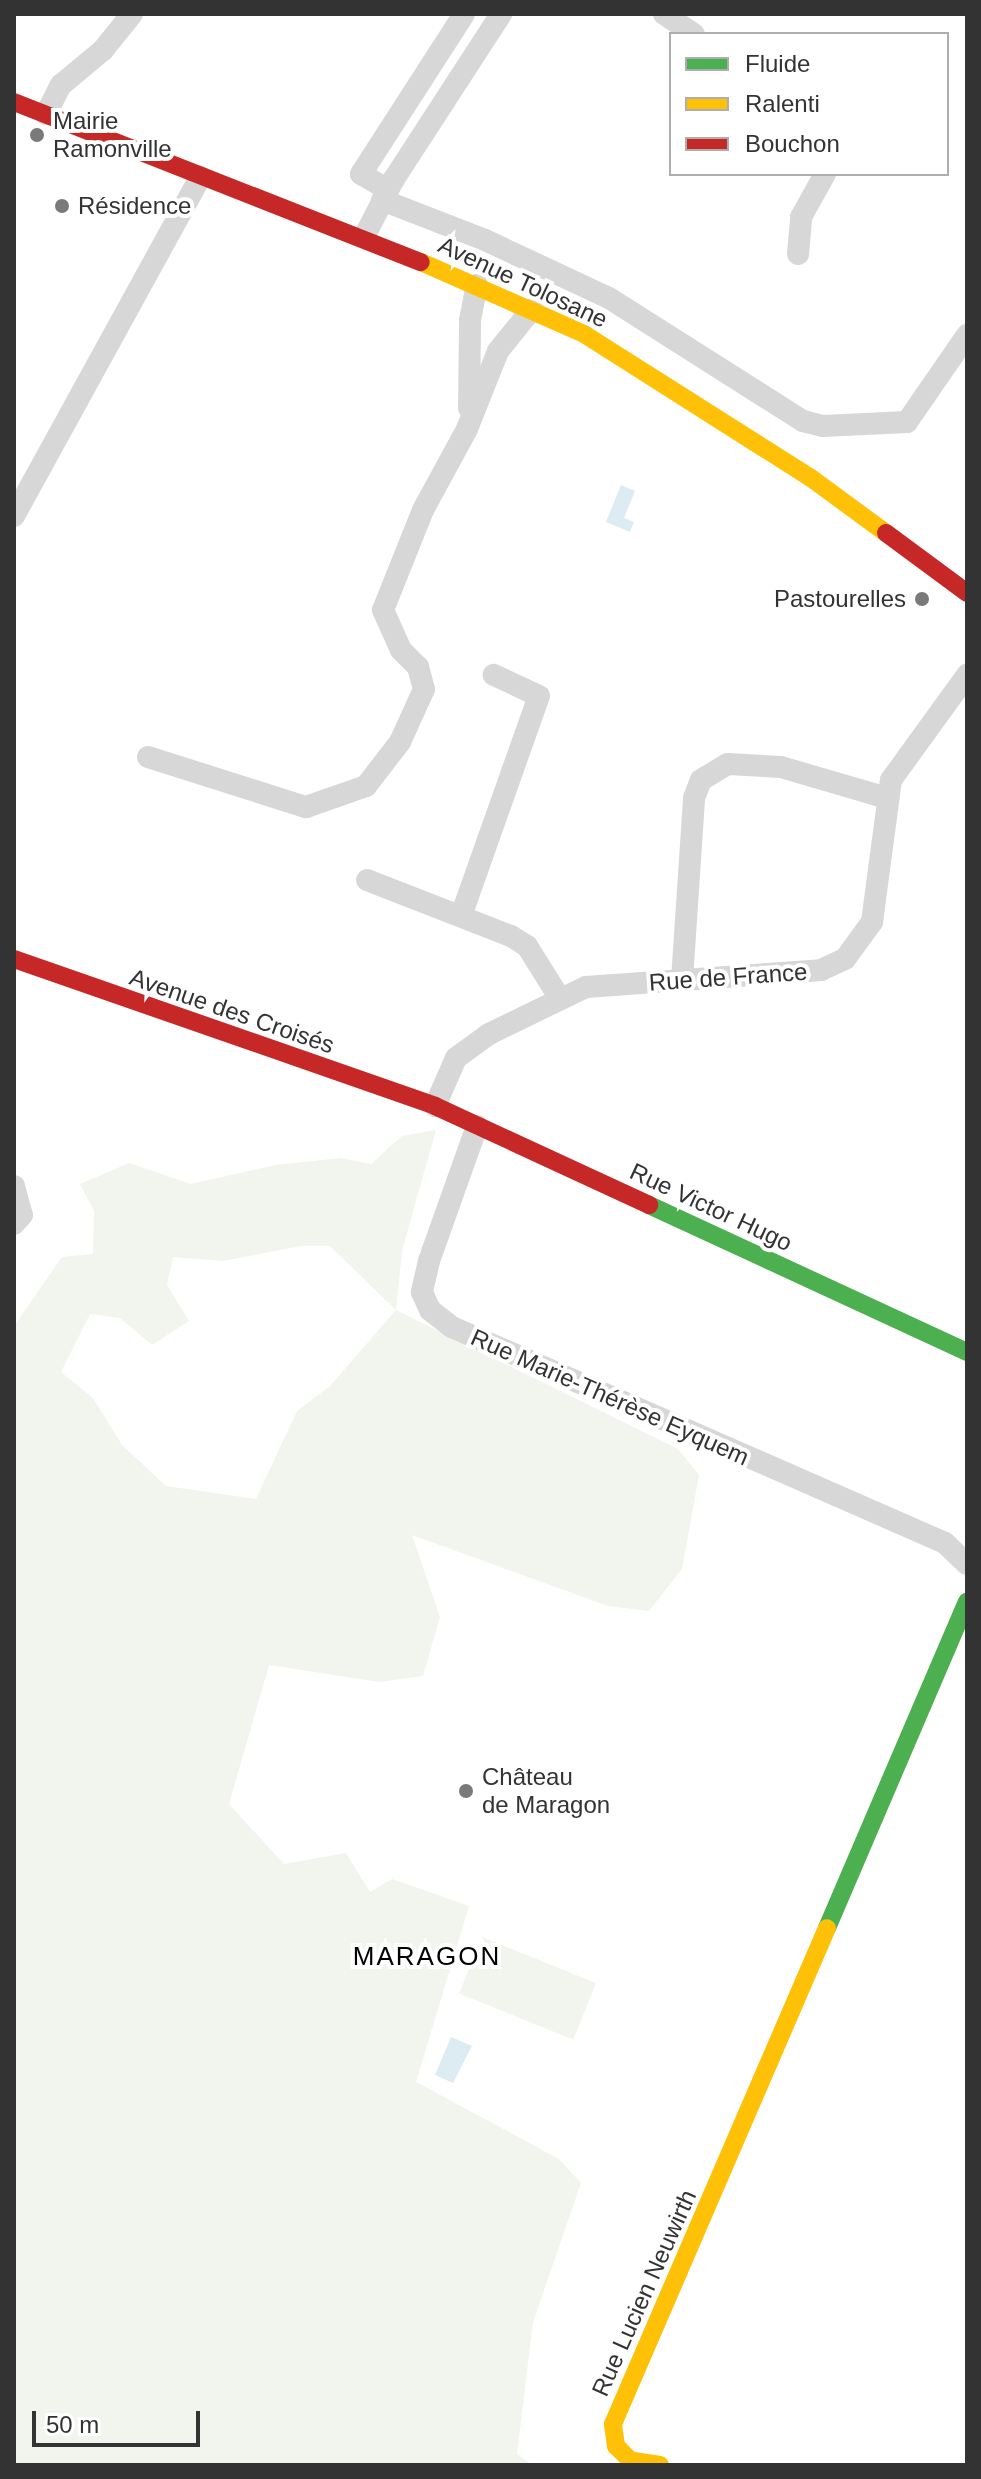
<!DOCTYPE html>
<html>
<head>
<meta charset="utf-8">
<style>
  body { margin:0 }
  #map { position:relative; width:981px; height:2479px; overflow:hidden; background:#fff; font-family:Helvetica,sans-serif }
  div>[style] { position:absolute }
  .green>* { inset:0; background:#f1f5ed; transform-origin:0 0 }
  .water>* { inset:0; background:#ddebf3 }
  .street>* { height:22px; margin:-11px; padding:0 11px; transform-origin:11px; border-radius:11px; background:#d7d7d7 }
  .fast>* { height:18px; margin:-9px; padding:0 9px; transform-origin:9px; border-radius:9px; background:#4caf50 }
  .slow>* { height:18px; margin:-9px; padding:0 9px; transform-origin:9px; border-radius:9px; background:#ffc107 }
  .jam>* { height:18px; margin:-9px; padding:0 9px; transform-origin:9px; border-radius:9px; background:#c62828 }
  .dots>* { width:22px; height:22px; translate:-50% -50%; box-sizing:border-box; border:4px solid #fff; border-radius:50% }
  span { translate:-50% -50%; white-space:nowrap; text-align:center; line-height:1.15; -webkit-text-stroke:8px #fff; paint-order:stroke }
  .poi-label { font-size:24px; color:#333 }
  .left { translate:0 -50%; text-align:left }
  .right { translate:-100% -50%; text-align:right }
  .street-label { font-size:24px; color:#333 }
  .neighbourhood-label { font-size:26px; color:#000; letter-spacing:2px }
  .frame { position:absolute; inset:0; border:16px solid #333; pointer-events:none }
  .legend { position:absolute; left:669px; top:32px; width:280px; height:144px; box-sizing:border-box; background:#fff; border:2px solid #adadad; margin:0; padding:10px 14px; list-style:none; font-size:24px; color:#333 }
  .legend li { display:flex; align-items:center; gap:16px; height:40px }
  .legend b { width:40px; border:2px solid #adadad }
  .scale { position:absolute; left:32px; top:2411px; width:168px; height:36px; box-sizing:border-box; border:4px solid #333; border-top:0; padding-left:10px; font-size:24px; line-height:28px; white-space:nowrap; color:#333; -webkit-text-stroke:6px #fff; paint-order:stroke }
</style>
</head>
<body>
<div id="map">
  <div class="green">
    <i style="clip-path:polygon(evenodd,436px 1130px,402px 1251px,396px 1310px,678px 1449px,699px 1475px,682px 1569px,649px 1611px,608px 1606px,412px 1535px,440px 1617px,423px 1676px,379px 1682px,269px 1665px,229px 1804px,284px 1864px,346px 1853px,370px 1892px,392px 1879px,469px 1906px,416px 2082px,559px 2159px,581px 2183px,533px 2322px,517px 2454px,532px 2465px,14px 2465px,14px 1326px,62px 1257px,93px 1254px,94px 1211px,80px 1184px,129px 1163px,191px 1184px,276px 1165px,341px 1158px,371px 1164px,402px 1136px,436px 1130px,301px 1246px,330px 1246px,396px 1310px,330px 1386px,297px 1411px,256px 1499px,166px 1486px,122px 1445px,93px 1398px,61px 1372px,90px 1314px,120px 1318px,152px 1345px,189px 1321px,167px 1285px,173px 1257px,223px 1261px,301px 1246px)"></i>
    <i style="left:482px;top:1937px;width:123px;height:61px;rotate:22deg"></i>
  </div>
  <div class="water">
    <i style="clip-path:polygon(621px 485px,635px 491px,624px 518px,634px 522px,630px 532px,606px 522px)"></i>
    <i style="clip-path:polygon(451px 2037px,472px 2046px,453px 2083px,435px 2075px)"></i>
  </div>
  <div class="street">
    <i style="left:664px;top:14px;width:36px;rotate:34deg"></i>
    <i style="left:46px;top:114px;width:33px;rotate:-63deg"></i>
    <i style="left:61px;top:85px;width:55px;rotate:-39.8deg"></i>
    <i style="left:103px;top:50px;width:46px;rotate:-51.1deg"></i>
    <i style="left:387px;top:189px;width:30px;rotate:-150deg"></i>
    <i style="left:361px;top:174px;width:190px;rotate:-57.2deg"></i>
    <i style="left:382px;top:200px;width:110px;rotate:21.2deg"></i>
    <i style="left:485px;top:240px;width:137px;rotate:25.1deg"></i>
    <i style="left:609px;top:298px;width:230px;rotate:32.4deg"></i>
    <i style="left:803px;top:421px;width:21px;rotate:14deg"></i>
    <i style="left:823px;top:426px;width:84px;rotate:-2.7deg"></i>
    <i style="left:907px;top:422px;width:106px;rotate:-55.4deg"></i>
    <i style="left:364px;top:237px;width:65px;rotate:-62.7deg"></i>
    <i style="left:394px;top:179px;width:197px;rotate:-57deg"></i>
    <i style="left:798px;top:254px;width:37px;rotate:-85deg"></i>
    <i style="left:801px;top:217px;width:49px;rotate:-60.8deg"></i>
    <i style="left:469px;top:408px;width:88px;rotate:-89.3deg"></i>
    <i style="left:470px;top:320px;width:36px;rotate:-79deg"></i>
    <i style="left:14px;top:516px;width:387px;rotate:-61.2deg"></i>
    <i style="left:148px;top:757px;width:166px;rotate:17.6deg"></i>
    <i style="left:306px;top:807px;width:64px;rotate:-19.3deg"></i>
    <i style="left:366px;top:786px;width:56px;rotate:-52.3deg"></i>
    <i style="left:400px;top:742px;width:58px;rotate:-65.6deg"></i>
    <i style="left:424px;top:689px;width:23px;rotate:-105deg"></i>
    <i style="left:418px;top:667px;width:24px;rotate:-135deg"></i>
    <i style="left:401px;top:650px;width:44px;rotate:-114.2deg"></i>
    <i style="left:383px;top:610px;width:108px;rotate:-68.2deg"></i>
    <i style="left:423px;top:510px;width:92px;rotate:-61.5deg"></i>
    <i style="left:467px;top:429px;width:84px;rotate:-68.3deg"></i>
    <i style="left:498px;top:351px;width:54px;rotate:-51deg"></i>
    <i style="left:367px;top:880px;width:155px;rotate:21.3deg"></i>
    <i style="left:511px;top:936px;width:19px;rotate:32deg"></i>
    <i style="left:527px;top:946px;width:60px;rotate:57.9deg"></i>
    <i style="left:461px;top:916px;width:233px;rotate:-70.5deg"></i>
    <i style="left:539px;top:696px;width:50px;rotate:-155deg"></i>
    <i style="left:682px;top:980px;width:182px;rotate:-86.2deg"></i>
    <i style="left:694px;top:798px;width:19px;rotate:-69deg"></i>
    <i style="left:701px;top:780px;width:31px;rotate:-31deg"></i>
    <i style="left:728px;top:764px;width:53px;rotate:3.2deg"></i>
    <i style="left:781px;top:767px;width:110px;rotate:16.3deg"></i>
    <i style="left:435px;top:1106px;width:52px;rotate:-66.4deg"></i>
    <i style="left:456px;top:1058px;width:41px;rotate:-36deg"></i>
    <i style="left:489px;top:1034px;width:108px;rotate:-25.9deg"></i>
    <i style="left:586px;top:987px;width:236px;rotate:-4.1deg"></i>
    <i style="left:821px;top:970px;width:26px;rotate:-25deg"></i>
    <i style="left:845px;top:959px;width:46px;rotate:-53.9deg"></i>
    <i style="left:872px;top:922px;width:143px;rotate:-82.4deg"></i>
    <i style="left:891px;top:780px;width:130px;rotate:-54.1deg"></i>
    <i style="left:477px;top:1126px;width:143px;rotate:109.6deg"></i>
    <i style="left:429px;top:1261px;width:32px;rotate:103deg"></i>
    <i style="left:422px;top:1292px;width:20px;rotate:66deg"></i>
    <i style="left:430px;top:1310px;width:28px;rotate:38deg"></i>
    <i style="left:452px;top:1327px;width:538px;rotate:23.66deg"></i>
    <i style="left:945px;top:1543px;width:30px;rotate:44deg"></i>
    <i style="left:14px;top:1186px;width:30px;rotate:75deg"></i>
    <i style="left:22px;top:1215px;width:12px;rotate:132deg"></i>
  </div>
  <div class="fast">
    <i style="left:649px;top:1205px;width:350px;rotate:24.8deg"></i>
    <i style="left:827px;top:1928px;width:355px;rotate:-66.8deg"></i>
  </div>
  <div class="slow">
    <i style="left:421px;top:262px;width:178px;rotate:23.8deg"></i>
    <i style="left:584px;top:334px;width:269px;rotate:32.4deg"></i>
    <i style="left:811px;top:478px;width:93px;rotate:36.3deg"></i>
    <i style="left:660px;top:2465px;width:30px;rotate:-171deg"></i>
    <i style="left:630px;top:2460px;width:20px;rotate:-135deg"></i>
    <i style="left:616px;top:2446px;width:22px;rotate:-98deg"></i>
    <i style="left:613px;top:2424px;width:540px;rotate:-66.66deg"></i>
  </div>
  <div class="jam">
    <i style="left:14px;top:102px;width:437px;rotate:21.5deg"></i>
    <i style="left:886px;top:533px;width:101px;rotate:36.5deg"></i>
    <i style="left:14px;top:959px;width:446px;rotate:19.2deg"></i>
    <i style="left:435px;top:1106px;width:236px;rotate:24.8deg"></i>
  </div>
  <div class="dots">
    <i style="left:37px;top:135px;background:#7a7a7a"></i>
    <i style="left:62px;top:206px;background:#7a7a7a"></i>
    <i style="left:922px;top:599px;background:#7a7a7a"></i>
    <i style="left:466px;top:1791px;background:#7a7a7a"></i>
  </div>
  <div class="poi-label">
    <span class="left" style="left:53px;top:135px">Mairie<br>Ramonville</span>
    <span class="left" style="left:78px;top:206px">Résidence</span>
    <span class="right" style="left:906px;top:599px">Pastourelles</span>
    <span class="left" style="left:482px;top:1791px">Château<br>de Maragon</span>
  </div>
  <div class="street-label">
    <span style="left:523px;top:282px;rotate:25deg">Avenue Tolosane</span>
    <span style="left:728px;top:977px;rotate:-4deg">Rue de France</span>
    <span style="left:232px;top:1011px;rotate:19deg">Avenue des Croisés</span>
    <span style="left:711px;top:1207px;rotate:25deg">Rue Victor Hugo</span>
    <span style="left:610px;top:1397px;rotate:24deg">Rue Marie-Thérèse Eyquem</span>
    <span style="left:644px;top:2293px;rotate:-66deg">Rue Lucien Neuwirth</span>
  </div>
  <div class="neighbourhood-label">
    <span style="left:427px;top:1957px">MARAGON</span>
  </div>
  <div class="frame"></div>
  <ul class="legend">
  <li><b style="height:10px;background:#4caf50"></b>Fluide</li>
  <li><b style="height:10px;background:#ffc107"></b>Ralenti</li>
  <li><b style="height:10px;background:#c62828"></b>Bouchon</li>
  </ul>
  <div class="scale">50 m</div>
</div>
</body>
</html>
